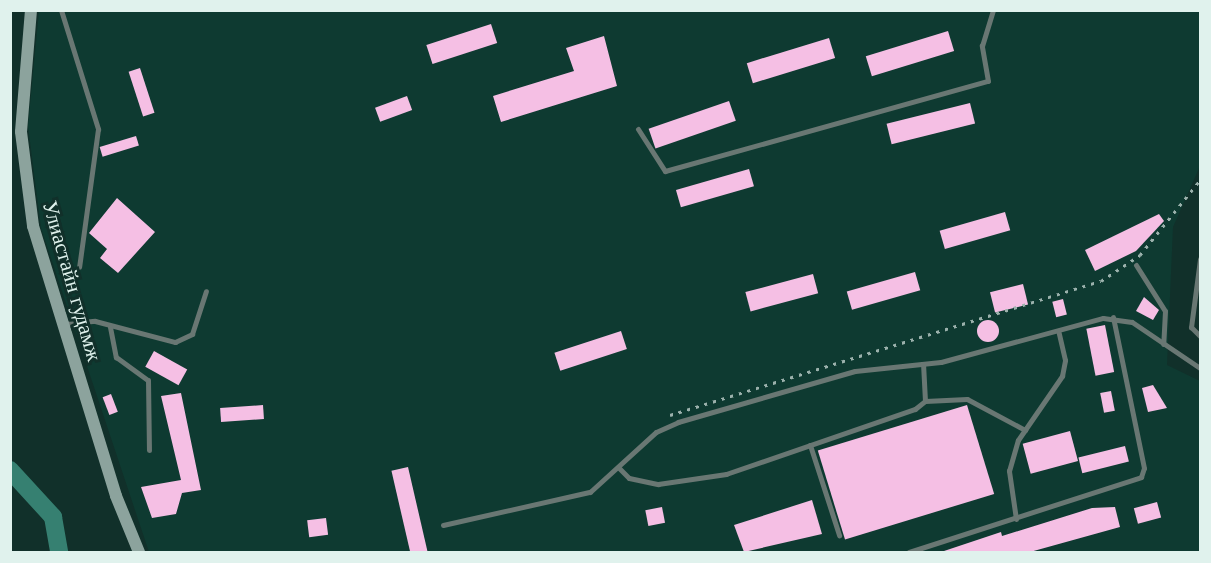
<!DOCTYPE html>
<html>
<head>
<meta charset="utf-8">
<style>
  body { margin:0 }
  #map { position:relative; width:1211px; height:563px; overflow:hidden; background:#11302a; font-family:"Libre Baskerville",serif }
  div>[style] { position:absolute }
  .built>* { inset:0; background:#0e3a31 }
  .river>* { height:18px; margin:-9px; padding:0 9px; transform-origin:9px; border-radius:9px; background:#368071 }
  .building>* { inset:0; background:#f5bfe4; transform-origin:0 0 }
  .round { border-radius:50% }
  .lane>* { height:5px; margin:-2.5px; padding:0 2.5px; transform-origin:2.5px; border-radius:2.5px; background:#697773 }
  .secondary>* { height:12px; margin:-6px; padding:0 6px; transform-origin:6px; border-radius:6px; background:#8ca39d }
  .rail>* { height:3px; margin-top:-1.5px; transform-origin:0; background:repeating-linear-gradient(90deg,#9bb1ac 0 3px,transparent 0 9px) }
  span { translate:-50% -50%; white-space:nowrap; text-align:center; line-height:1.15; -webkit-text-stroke:6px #11302a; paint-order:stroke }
  .street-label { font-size:21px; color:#e0f2ed }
  .frame { position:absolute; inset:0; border:12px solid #e0f2ed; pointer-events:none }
</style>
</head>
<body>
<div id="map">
  <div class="built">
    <i style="clip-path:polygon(39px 11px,1200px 11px,1200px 166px,1173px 227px,1167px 365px,1200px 381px,1200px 552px,149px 552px,41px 228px,28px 126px)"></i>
  </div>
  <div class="river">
    <i style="left:10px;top:470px;width:64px;rotate:47.5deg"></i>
    <i style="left:53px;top:517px;width:36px;rotate:80deg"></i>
  </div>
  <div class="building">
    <i style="left:491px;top:24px;width:20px;height:68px;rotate:72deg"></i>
    <i style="left:948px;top:31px;width:21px;height:86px;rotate:73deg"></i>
    <i style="clip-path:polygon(604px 36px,617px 86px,501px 122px,493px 96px,574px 71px,566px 48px)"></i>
    <i style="left:829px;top:38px;width:21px;height:86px;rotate:73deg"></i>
    <i style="left:140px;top:68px;width:47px;height:12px;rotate:72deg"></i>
    <i style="left:407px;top:96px;width:15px;height:34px;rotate:70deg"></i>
    <i style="left:729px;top:101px;width:21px;height:85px;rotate:71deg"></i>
    <i style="left:970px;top:103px;width:21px;height:86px;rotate:76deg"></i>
    <i style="left:136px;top:136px;width:10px;height:38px;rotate:73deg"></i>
    <i style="left:749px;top:169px;width:18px;height:76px;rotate:74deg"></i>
    <i style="clip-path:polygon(117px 198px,155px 232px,118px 273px,100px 258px,107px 249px,89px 233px)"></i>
    <i style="left:1005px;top:212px;width:19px;height:68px;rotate:74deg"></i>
    <i style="clip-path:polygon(1159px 214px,1164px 221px,1136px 251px,1095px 271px,1085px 250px)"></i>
    <i style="left:915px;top:272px;width:19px;height:71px;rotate:74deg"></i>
    <i style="left:813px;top:274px;width:20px;height:70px;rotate:75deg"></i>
    <i style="left:1023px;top:284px;width:21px;height:34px;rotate:76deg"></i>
    <i style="clip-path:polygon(1144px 297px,1159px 310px,1153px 320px,1136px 311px)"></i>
    <i style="left:1063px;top:299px;width:16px;height:11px;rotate:76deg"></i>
    <i class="round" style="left:977px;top:320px;width:22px;height:22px"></i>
    <i style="left:1105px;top:325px;width:48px;height:19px;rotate:79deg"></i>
    <i style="left:621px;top:331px;width:19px;height:70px;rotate:72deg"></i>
    <i style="left:154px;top:351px;width:38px;height:18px;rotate:29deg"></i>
    <i style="clip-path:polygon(1153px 385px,1167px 408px,1148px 412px,1142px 388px)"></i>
    <i style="left:1111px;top:391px;width:20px;height:11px;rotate:79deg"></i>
    <i style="clip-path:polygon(181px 393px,201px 490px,182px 493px,176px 514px,152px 518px,141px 487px,181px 480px,161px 396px)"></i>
    <i style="left:111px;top:394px;width:19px;height:9px;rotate:69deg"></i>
    <i style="left:263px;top:405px;width:14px;height:43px;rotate:86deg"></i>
    <i style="left:967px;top:405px;width:93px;height:156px;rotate:73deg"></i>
    <i style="left:1070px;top:431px;width:31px;height:49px;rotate:75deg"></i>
    <i style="left:1125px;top:446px;width:16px;height:48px;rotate:76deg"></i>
    <i style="left:408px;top:467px;width:87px;height:17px;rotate:77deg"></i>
    <i style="clip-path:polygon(812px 500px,822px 534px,744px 552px,734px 525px)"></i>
    <i style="left:1157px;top:502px;width:16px;height:24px;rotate:75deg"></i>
    <i style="left:662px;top:507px;width:16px;height:17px;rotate:79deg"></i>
    <i style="clip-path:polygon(1115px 507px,1120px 527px,1030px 552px,941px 552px,1001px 532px,1002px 536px,1092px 508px)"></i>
    <i style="left:326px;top:518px;width:17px;height:19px;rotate:83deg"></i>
  </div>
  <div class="lane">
    <i style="left:61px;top:10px;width:125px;rotate:72.7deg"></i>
    <i style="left:98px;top:129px;width:139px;rotate:97.8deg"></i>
    <i style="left:638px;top:129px;width:50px;rotate:57.3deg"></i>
    <i style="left:665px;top:171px;width:335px;rotate:-15.6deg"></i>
    <i style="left:988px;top:81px;width:36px;rotate:-100deg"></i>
    <i style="left:982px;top:46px;width:38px;rotate:-73deg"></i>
    <i style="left:1200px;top:259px;width:69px;rotate:97.5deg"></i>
    <i style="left:1191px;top:327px;width:13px;rotate:45deg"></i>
    <i style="left:1136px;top:265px;width:54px;rotate:57.8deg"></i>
    <i style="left:1165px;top:311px;width:33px;rotate:93deg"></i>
    <i style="left:64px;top:324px;width:31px;rotate:-6deg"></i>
    <i style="left:95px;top:321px;width:83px;rotate:14.7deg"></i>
    <i style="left:175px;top:342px;width:19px;rotate:-25deg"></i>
    <i style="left:192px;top:334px;width:45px;rotate:-72deg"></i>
    <i style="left:110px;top:327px;width:31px;rotate:79deg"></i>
    <i style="left:116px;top:357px;width:39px;rotate:36deg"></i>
    <i style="left:148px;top:380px;width:70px;rotate:89.2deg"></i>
    <i style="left:925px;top:401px;width:42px;rotate:-2.7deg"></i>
    <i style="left:967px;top:399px;width:66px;rotate:28.1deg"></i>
    <i style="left:810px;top:445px;width:95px;rotate:72.1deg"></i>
    <i style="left:619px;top:468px;width:14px;rotate:45deg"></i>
    <i style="left:629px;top:478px;width:30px;rotate:12deg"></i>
    <i style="left:658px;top:484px;width:69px;rotate:-8.4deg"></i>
    <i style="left:726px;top:474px;width:200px;rotate:-19deg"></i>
    <i style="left:915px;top:409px;width:13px;rotate:-39deg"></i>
    <i style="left:925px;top:401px;width:36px;rotate:-93deg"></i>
    <i style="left:1016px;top:519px;width:49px;rotate:-98.3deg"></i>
    <i style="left:1009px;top:471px;width:32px;rotate:-74deg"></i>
    <i style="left:1018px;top:440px;width:78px;rotate:-55.5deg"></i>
    <i style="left:1062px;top:376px;width:16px;rotate:-79deg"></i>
    <i style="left:1065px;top:360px;width:28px;rotate:-103deg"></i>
    <i style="left:443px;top:525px;width:151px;rotate:-12.7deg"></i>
    <i style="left:590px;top:492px;width:89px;rotate:-42.3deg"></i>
    <i style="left:656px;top:432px;width:24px;rotate:-24deg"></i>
    <i style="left:678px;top:422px;width:184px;rotate:-16.1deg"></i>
    <i style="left:855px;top:371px;width:86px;rotate:-6deg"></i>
    <i style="left:941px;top:362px;width:168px;rotate:-15.2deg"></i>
    <i style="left:1103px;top:318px;width:29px;rotate:8deg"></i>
    <i style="left:1132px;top:322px;width:82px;rotate:34.1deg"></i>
    <i style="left:909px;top:552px;width:244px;rotate:-17.9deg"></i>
    <i style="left:1141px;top:477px;width:9px;rotate:-72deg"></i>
    <i style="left:1144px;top:468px;width:154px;rotate:-101.6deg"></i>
  </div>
  <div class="secondary">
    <i style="left:31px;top:10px;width:122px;rotate:94.7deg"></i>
    <i style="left:21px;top:132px;width:95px;rotate:82.7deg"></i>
    <i style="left:33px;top:226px;width:282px;rotate:72.9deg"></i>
    <i style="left:116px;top:496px;width:61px;rotate:67.7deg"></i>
  </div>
  <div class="rail">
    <i style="left:670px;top:415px;width:451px;rotate:-17.3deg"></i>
    <i style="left:1101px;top:281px;width:47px;rotate:-33.7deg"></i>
    <i style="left:1140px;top:255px;width:96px;rotate:-51.3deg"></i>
  </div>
  <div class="street-label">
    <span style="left:72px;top:281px;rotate:74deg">Улиастайн гудамж</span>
  </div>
  <div class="frame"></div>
</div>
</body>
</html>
